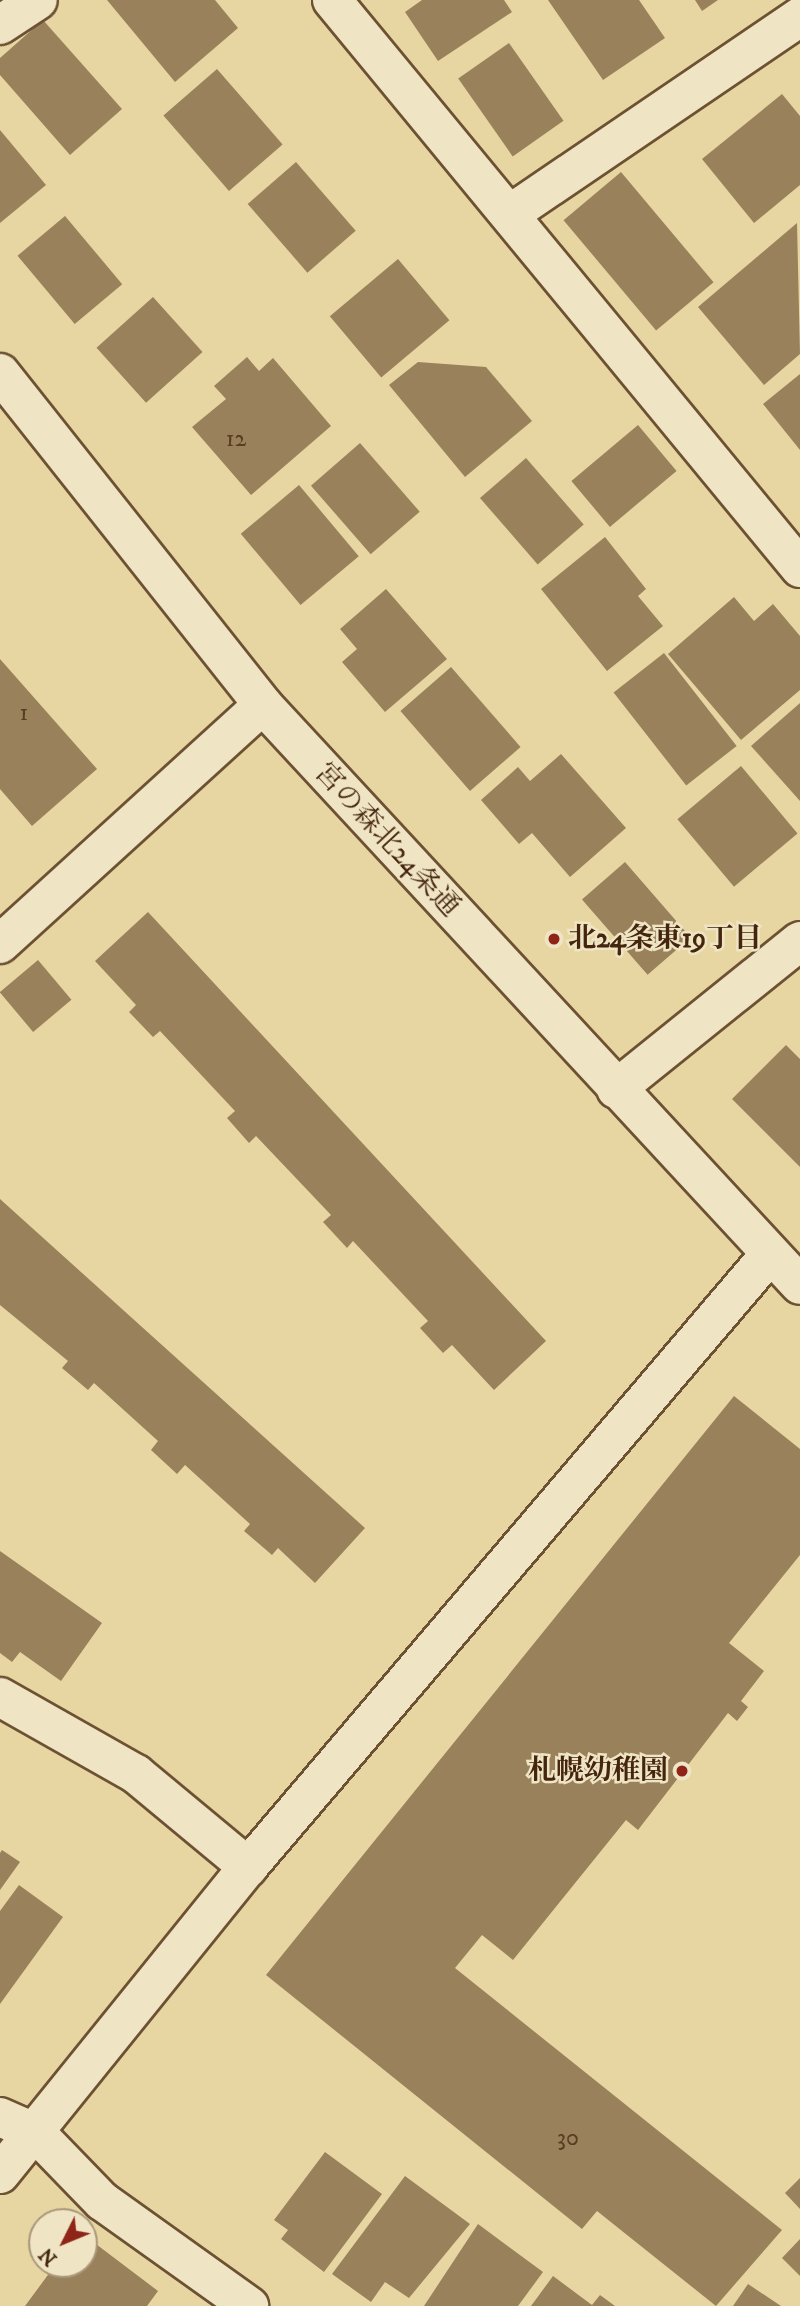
<!DOCTYPE html>
<html>
<head>
<meta charset="utf-8">
<style>
  body { margin:0 }
  #map { position:relative; width:800px; height:2306px; overflow:hidden; background:#e7d6a2; font-family:"IM FELL DW Pica","Noto Serif JP",serif }
  div>[style] { position:absolute }
  .building>* { inset:0; background:#99815b; transform-origin:0 0 }
  .roads { filter:drop-shadow(2px 0 #6d5133) drop-shadow(-2px 0 #6d5133) drop-shadow(0 2px #6d5133) drop-shadow(0 -2px #6d5133) }
  .minor>* { height:38px; margin:-19px; padding:0 19px; transform-origin:19px; border-radius:19px; background:#efe4c3 }
  .dots>* { width:19px; height:19px; translate:-50% -50%; box-sizing:border-box; border:4px solid #efe4c3; border-radius:50% }
  span { translate:-50% -50%; white-space:nowrap; text-align:center; line-height:1.15; -webkit-text-stroke:5px #efe4c3; paint-order:stroke }
  .number-label { font-size:24px; color:#593c21 }
  .number-label span { -webkit-text-stroke-width:0 }
  .street-label { font-size:28px; color:#44250e }
  .poi-label { font-size:28px; color:#44250e; font-weight:700 }
  .left { translate:0 -50%; text-align:left }
  .right { translate:-100% -50%; text-align:right }
  .north { position:absolute; left:28px; top:2208px; width:70px; height:70px; box-sizing:border-box; background:#efe4c3; border:2px solid #ab987b; border-radius:50%; rotate:227deg; font-size:19px; font-weight:700; line-height:28px; text-align:center; color:#44250e }
  .north::after { content:''; display:block; margin:auto; width:24px; height:32px; background:#8f2418; clip-path:polygon(50% 0,100% 100%,50% 72%,0 100%) }
</style>
</head>
<body>
<div id="map">
  <div class="building">
    <i style="clip-path:polygon(107px 0,215px 0,238px 28px,175px 82px)"></i>
    <i style="clip-path:polygon(422px 0,504px 0,512px 12px,438px 61px,405px 12px)"></i>
    <i style="clip-path:polygon(548px 0,639px 0,665px 38px,603px 80px)"></i>
    <i style="clip-path:polygon(695px 0,718px 0,702px 11px)"></i>
    <i style="clip-path:polygon(43px 20px,122px 109px,70px 155px,0 75px,0 58px)"></i>
    <i style="left:509px;top:43px;width:95px;height:62px;rotate:55deg"></i>
    <i style="left:217px;top:69px;width:100px;height:71px;rotate:49deg"></i>
    <i style="clip-path:polygon(782px 94px,800px 116px,800px 185px,754px 223px,702px 159px)"></i>
    <i style="clip-path:polygon(0 130px,46px 185px,0 223px)"></i>
    <i style="left:296px;top:162px;width:91px;height:64px;rotate:49deg"></i>
    <i style="left:621px;top:172px;width:144px;height:75px;rotate:50deg"></i>
    <i style="left:65px;top:216px;width:89px;height:62px;rotate:50deg"></i>
    <i style="clip-path:polygon(797px 223px,800px 354px,764px 385px,698px 307px)"></i>
    <i style="left:398px;top:259px;width:80px;height:89px;rotate:50deg"></i>
    <i style="left:153px;top:297px;width:74px;height:76px;rotate:48deg"></i>
    <i style="clip-path:polygon(247px 357px,259px 371px,273px 358px,331px 426px,251px 495px,192px 427px,226px 399px,214px 386px)"></i>
    <i style="clip-path:polygon(418px 362px,486px 367px,532px 421px,465px 477px,389px 385px)"></i>
    <i style="clip-path:polygon(800px 374px,800px 450px,763px 404px)"></i>
    <i style="left:638px;top:425px;width:60px;height:87px;rotate:50deg"></i>
    <i style="left:360px;top:443px;width:91px;height:65px;rotate:49deg"></i>
    <i style="left:526px;top:458px;width:88px;height:61px;rotate:49deg"></i>
    <i style="left:299px;top:485px;width:93px;height:76px;rotate:50deg"></i>
    <i style="clip-path:polygon(605px 537px,646px 589px,638px 596px,663px 626px,607px 671px,541px 589px)"></i>
    <i style="clip-path:polygon(386px 589px,447px 659px,385px 712px,342px 662px,357px 649px,340px 629px)"></i>
    <i style="clip-path:polygon(734px 597px,754px 621px,773px 604px,800px 636px,800px 690px,741px 740px,668px 654px)"></i>
    <i style="left:664px;top:653px;width:118px;height:64px;rotate:52deg"></i>
    <i style="clip-path:polygon(0 659px,97px 769px,32px 826px,0 789px)"></i>
    <i style="left:451px;top:667px;width:106px;height:67px;rotate:49deg"></i>
    <i style="clip-path:polygon(800px 703px,800px 801px,751px 746px)"></i>
    <i style="clip-path:polygon(561px 754px,626px 828px,570px 877px,532px 833px,519px 844px,481px 800px,518px 767px,530px 781px)"></i>
    <i style="left:741px;top:766px;width:88px;height:83px;rotate:50deg"></i>
    <i style="left:625px;top:862px;width:100px;height:57px;rotate:49deg"></i>
    <i style="clip-path:polygon(148px 912px,546px 1341px,494px 1390px,452px 1345px,443px 1353px,420px 1328px,428px 1321px,353px 1241px,347px 1248px,323px 1222px,331px 1215px,256px 1136px,249px 1143px,227px 1118px,235px 1111px,160px 1031px,153px 1037px,129px 1012px,136px 1005px,95px 961px)"></i>
    <i style="left:38px;top:960px;width:52px;height:50px;rotate:50deg"></i>
    <i style="clip-path:polygon(786px 1045px,800px 1059px,800px 1167px,732px 1099px)"></i>
    <i style="clip-path:polygon(0 1199px,365px 1528px,315px 1583px,278px 1548px,272px 1555px,244px 1531px,250px 1524px,185px 1465px,177px 1474px,151px 1450px,158px 1441px,94px 1383px,88px 1390px,62px 1368px,68px 1361px,0 1305px)"></i>
    <i style="clip-path:polygon(734px 1396px,800px 1449px,800px 1555px,729px 1643px,764px 1671px,741px 1701px,748px 1707px,737px 1721px,728px 1713px,638px 1830px,626px 1820px,513px 1960px,482px 1935px,455px 1968px,782px 2230px,716px 2306px,597px 2211px,582px 2229px,266px 1975px)"></i>
    <i style="clip-path:polygon(0 1551px,102px 1623px,61px 1681px,20px 1652px,12px 1662px,0 1653px)"></i>
    <i style="clip-path:polygon(2px 1850px,20px 1862px,0 1890px,0 1853px)"></i>
    <i style="clip-path:polygon(19px 1885px,63px 1917px,0 2004px,0 1911px)"></i>
    <i style="clip-path:polygon(325px 2152px,382px 2194px,324px 2272px,281px 2239px,288px 2230px,274px 2220px)"></i>
    <i style="clip-path:polygon(405px 2176px,470px 2224px,409px 2298px,385px 2282px,371px 2302px,332px 2274px)"></i>
    <i style="clip-path:polygon(800px 2178px,800px 2209px,785px 2193px)"></i>
    <i style="clip-path:polygon(478px 2224px,543px 2272px,518px 2306px,424px 2306px)"></i>
    <i style="clip-path:polygon(84px 2235px,158px 2291px,147px 2306px,25px 2306px,56px 2264px,84px 2264px)"></i>
    <i style="clip-path:polygon(800px 2239px,800px 2276px,782px 2258px)"></i>
    <i style="clip-path:polygon(553px 2276px,592px 2305px,600px 2295px,615px 2306px,531px 2306px)"></i>
    <i style="clip-path:polygon(748px 2284px,781px 2306px,733px 2306px)"></i>
  </div>
  <div class="roads">
    <div class="minor">
      <i style="left:332px;top:0;width:736px;rotate:50.51deg"></i>
      <i style="left:0;top:25px;width:45px;rotate:-33.3deg"></i>
      <i style="left:510px;top:214px;width:351px;rotate:-34.2deg"></i>
      <i style="left:0;top:373px;width:424px;rotate:51.6deg"></i>
      <i style="left:263px;top:705px;width:790px;rotate:47.2deg"></i>
      <i style="left:0;top:944px;width:355px;rotate:-42.3deg"></i>
      <i style="left:616px;top:1089px;width:236px;rotate:-38.8deg"></i>
      <i style="left:0;top:1697px;width:156px;rotate:29.5deg"></i>
      <i style="left:136px;top:1774px;width:146px;rotate:39.7deg"></i>
      <i style="left:0;top:2117px;width:39px;rotate:24deg"></i>
      <i style="left:36px;top:2133px;width:95px;rotate:45.9deg"></i>
      <i style="left:102px;top:2201px;width:181px;rotate:35.5deg"></i>
      <i style="left:0;top:2174px;width:395px;rotate:-51.1deg"></i>
      <i style="left:248px;top:1867px;width:805px;rotate:-49.58deg"></i>
    </div>
  </div>
  <div class="dots">
    <i style="left:554px;top:939px;background:#8f2418"></i>
    <i style="left:682px;top:1771px;background:#8f2418"></i>
  </div>
  <div class="number-label">
    <span style="left:236px;top:440px">12</span>
    <span style="left:24px;top:714px">1</span>
    <span style="left:568px;top:2139px">30</span>
  </div>
  <div class="street-label">
    <span style="left:387px;top:840px;rotate:47deg">宮の森北24条通</span>
  </div>
  <div class="poi-label">
    <span class="left" style="left:568px;top:939px">北24条東19丁目</span>
    <span class="right" style="left:668px;top:1771px">札幌幼稚園</span>
  </div>
  <div class="north">N</div>
</div>
</body>
</html>
